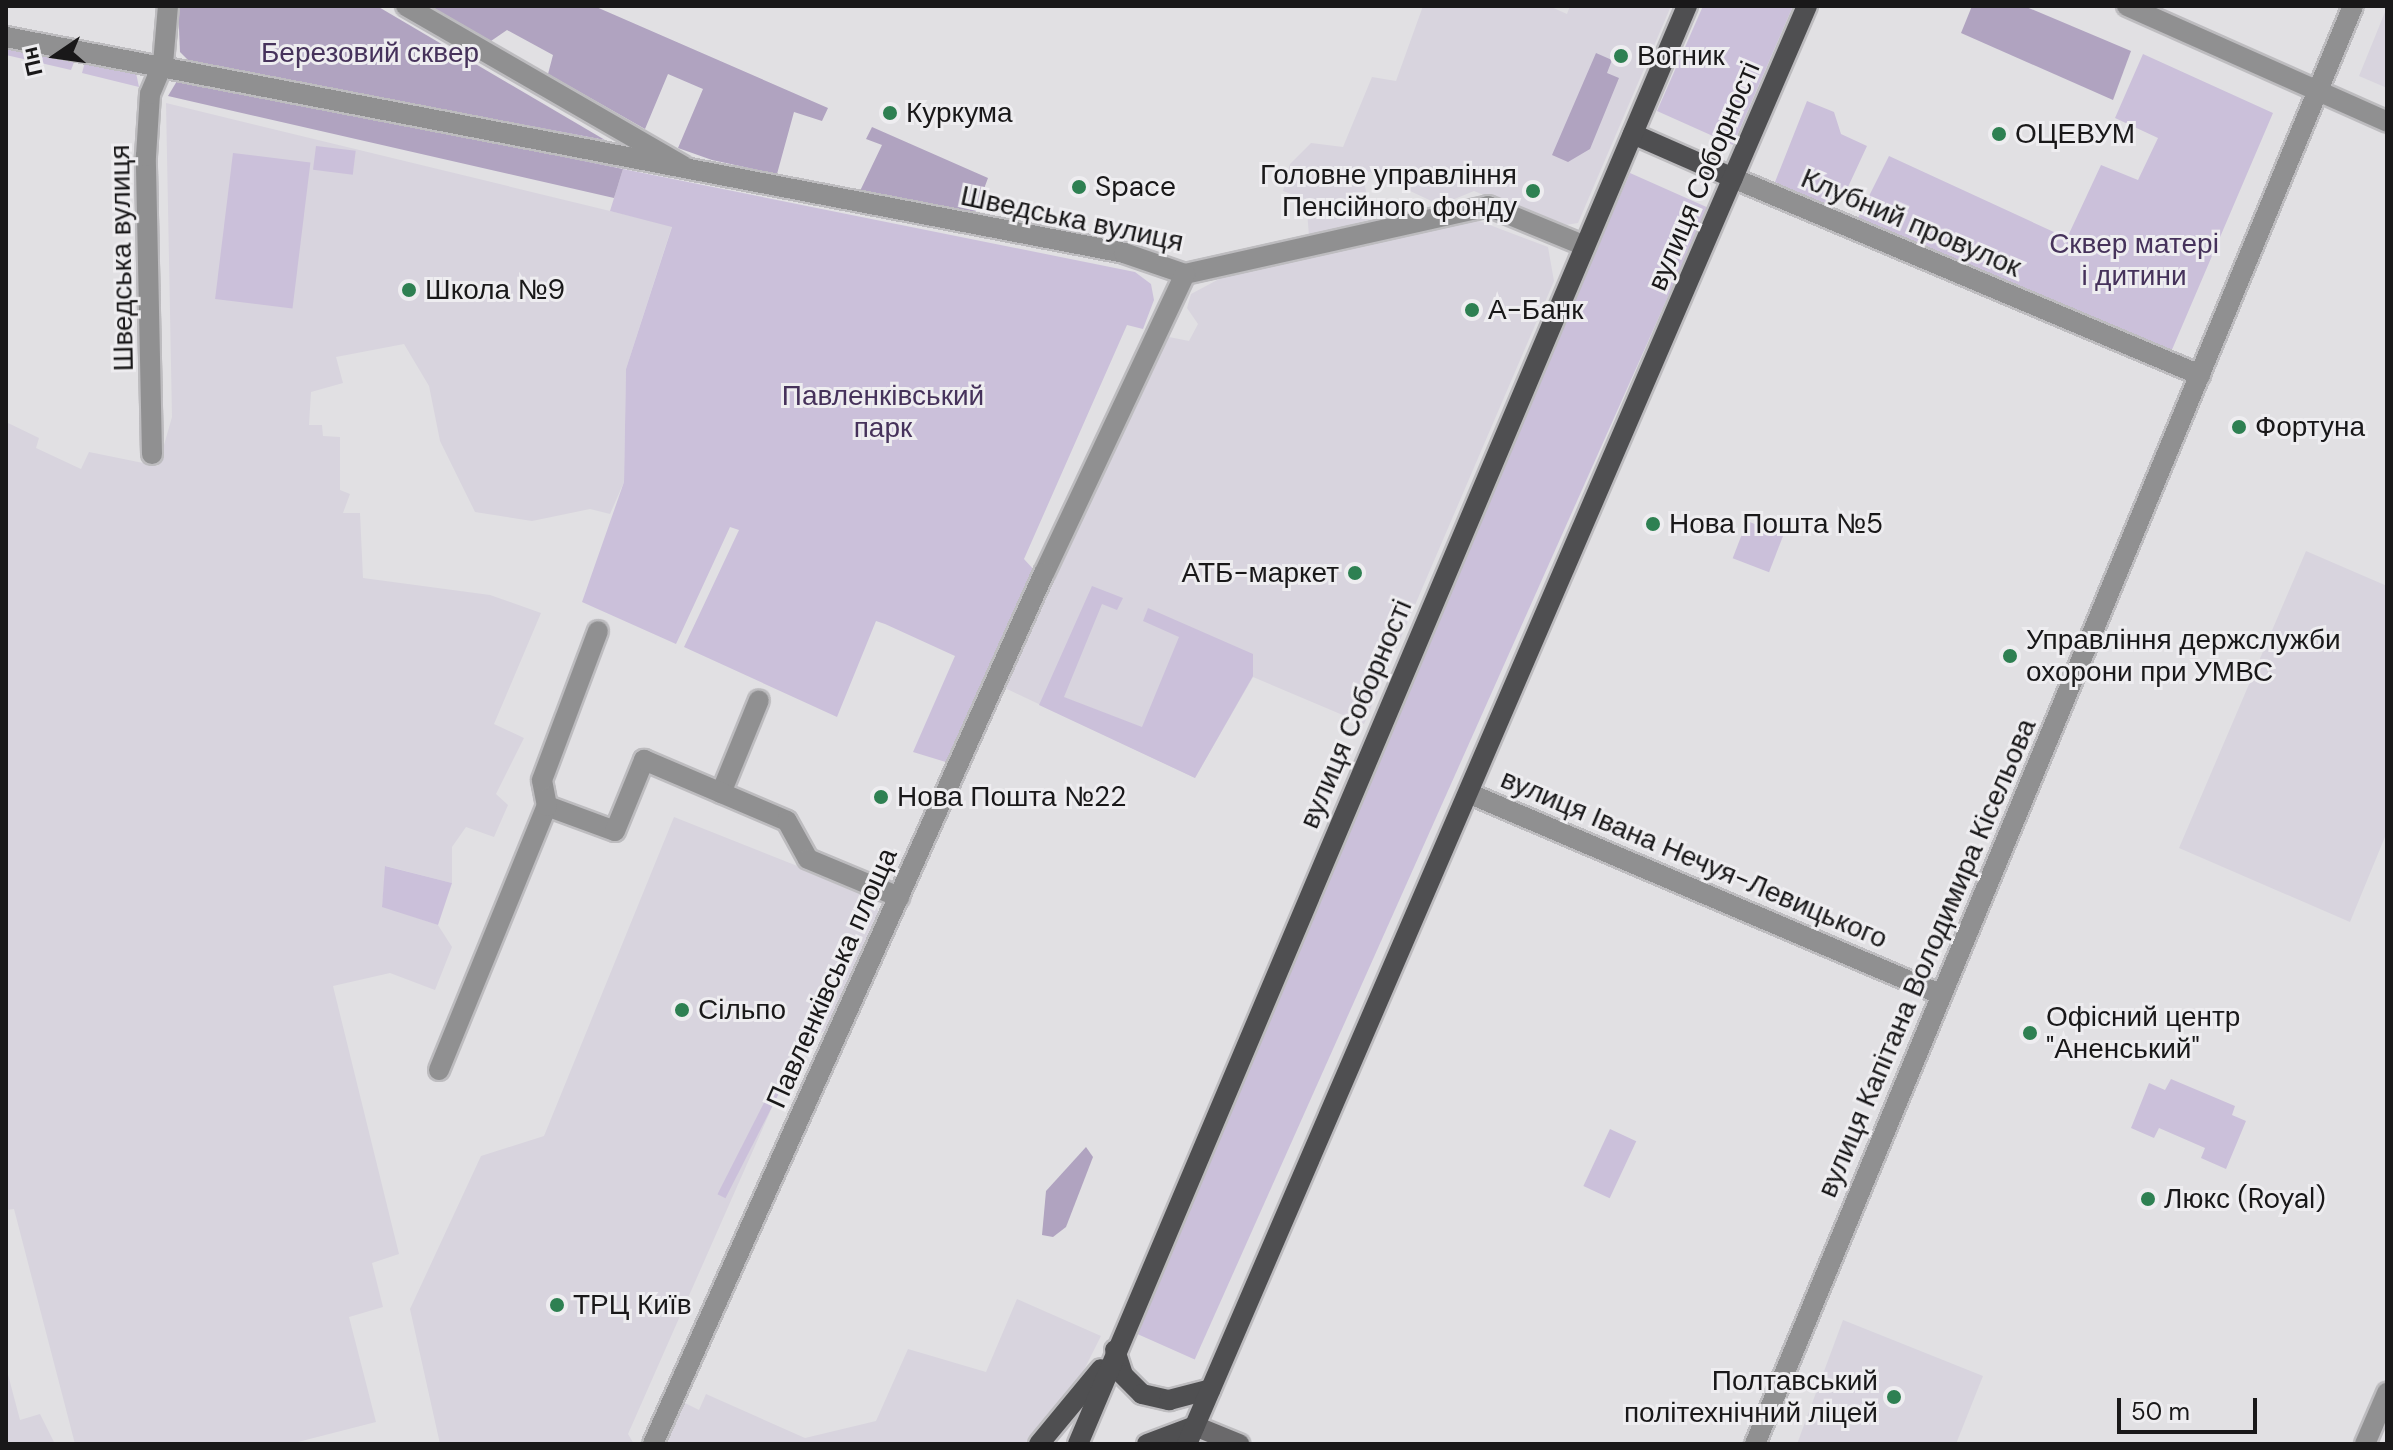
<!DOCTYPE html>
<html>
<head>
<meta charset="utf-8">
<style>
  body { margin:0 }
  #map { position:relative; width:2393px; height:1450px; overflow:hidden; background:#e1e0e3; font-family:"DM Sans",sans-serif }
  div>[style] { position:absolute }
  .built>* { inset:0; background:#d8d4de }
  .green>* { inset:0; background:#cbc0da; transform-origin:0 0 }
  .forest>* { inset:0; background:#b0a3c0 }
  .roads { filter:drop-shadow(2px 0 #bdbcbf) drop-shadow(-2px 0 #bdbcbf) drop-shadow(0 2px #bdbcbf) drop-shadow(0 -2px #bdbcbf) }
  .minor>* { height:20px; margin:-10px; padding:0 10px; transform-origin:10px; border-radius:10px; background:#909091 }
  .tertiary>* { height:20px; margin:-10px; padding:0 10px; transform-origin:10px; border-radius:10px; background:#909091 }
  .secondary>* { height:20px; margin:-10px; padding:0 10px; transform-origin:10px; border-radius:10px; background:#6a696b }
  .primary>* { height:20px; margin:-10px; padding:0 10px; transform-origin:10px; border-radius:10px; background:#4f4f51 }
  .dots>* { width:22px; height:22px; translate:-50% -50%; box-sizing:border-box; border:4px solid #eeedf0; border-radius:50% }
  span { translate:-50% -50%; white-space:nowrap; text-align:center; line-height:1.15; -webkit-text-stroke:6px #eeedf0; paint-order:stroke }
  .park-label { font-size:28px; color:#46325b }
  .poi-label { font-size:28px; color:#191819 }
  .left { translate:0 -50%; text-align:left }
  .right { translate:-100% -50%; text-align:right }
  .street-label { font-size:28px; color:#191819 }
  .frame { position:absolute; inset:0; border:8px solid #191819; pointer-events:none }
  .north { position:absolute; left:16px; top:16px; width:80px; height:80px; -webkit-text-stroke:6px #eeedf0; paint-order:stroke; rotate:257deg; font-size:22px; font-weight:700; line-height:32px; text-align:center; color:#191819 }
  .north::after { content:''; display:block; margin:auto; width:28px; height:36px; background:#191819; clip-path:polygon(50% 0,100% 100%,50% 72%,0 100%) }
  .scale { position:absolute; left:2117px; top:1398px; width:140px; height:36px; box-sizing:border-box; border:4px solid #191819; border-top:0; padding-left:10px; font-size:24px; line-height:28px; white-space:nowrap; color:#191819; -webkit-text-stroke:6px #eeedf0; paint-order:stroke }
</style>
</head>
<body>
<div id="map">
  <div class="built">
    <i style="clip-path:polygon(1423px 6px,1549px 6px,1567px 14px,1570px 6px,1671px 6px,1578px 223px,1559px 226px,1474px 191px,1440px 205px,1361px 168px,1372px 219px,1309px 236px,1307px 211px,1313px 202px,1283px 191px,1290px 164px,1311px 143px,1343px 147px,1372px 77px,1396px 81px)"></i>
    <i style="clip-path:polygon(2387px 7px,2387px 88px,2359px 76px)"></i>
    <i style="clip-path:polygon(166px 103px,672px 226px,626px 369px,624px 482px,610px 514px,590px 509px,532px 521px,475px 512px,440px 441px,429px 386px,404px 344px,336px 357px,343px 383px,311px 392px,309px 425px,322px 425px,323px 436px,340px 437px,340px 490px,350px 494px,343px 513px,360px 513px,363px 578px,490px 595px,541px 613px,494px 724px,524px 738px,496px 794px,508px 805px,494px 837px,466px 827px,452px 847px,452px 883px,386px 866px,382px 906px,438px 925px,452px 947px,435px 990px,390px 973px,333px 986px,399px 1254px,372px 1263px,383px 1307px,349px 1317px,376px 1422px,290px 1444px,75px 1444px,14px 1209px,6px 1210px,6px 422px,39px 438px,36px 448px,81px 469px,89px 452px,158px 466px,172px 417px)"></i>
    <i style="clip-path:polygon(1474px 219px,1548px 247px,1554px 281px,1364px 724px,1253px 677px,1195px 778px,1005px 688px,1157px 349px,1169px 337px,1189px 341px,1198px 324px,1187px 308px,1191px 294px,1221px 278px)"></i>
    <i style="clip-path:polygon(2306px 551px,2387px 586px,2387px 832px,2350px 922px,2179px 848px)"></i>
    <i style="clip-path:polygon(674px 817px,868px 894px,879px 912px,826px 1030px,799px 1046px,628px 1434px,634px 1444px,440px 1444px,410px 1309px,481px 1156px,544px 1136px)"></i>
    <i style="clip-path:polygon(1017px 1299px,1101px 1336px,1063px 1412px,1028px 1444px,664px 1444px,683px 1402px,699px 1410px,706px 1394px,805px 1438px,876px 1421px,908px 1349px,986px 1372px)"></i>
    <i style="clip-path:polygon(1843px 1320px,1983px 1376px,1956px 1444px,1797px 1444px)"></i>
    <i style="clip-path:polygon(6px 1367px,20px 1420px,40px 1414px,55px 1444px,6px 1444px)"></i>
  </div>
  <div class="green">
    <i style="clip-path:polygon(1703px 6px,1793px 6px,1733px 145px,1657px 111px)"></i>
    <i style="clip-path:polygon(6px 47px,75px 60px,71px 70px,6px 55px)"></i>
    <i style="clip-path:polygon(2143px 54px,2273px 113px,2171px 352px,1857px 220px,1889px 156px,2067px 238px,2101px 165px,2138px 180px,2158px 138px,2115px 118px)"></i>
    <i style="clip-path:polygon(85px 62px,136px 73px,139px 87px,82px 73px)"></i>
    <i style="clip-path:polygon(1807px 101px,1834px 112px,1841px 134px,1867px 146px,1842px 200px,1827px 206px,1775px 182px)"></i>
    <i style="left:316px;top:146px;width:40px;height:24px;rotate:7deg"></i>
    <i style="left:233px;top:153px;width:78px;height:147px;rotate:7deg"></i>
    <i style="clip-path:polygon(623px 169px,1135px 272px,1151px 284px,1154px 300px,1143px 329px,1127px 325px,1024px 559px,1035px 571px,1033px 579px,949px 763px,913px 752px,955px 656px,885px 624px,876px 621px,837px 717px,684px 647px,739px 530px,730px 527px,676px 644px,582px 602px,624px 482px,626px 369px,672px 227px,610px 211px)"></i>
    <i style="left:1630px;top:173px;width:85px;height:1261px;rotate:24deg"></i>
    <i style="left:1747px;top:521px;width:39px;height:40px;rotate:21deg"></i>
    <i style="clip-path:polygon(1092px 586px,1123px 598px,1117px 610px,1102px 604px,1064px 697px,1142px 727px,1179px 637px,1143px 621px,1148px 608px,1253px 654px,1253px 676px,1195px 778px,1039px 705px)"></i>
    <i style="clip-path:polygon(385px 866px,452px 883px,438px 925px,382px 907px)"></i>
    <i style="clip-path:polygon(2171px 1079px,2235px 1106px,2232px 1115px,2246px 1121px,2226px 1169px,2201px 1158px,2205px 1148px,2159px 1128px,2154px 1138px,2131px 1128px,2149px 1083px,2165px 1090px)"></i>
    <i style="left:771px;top:1089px;width:9px;height:118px;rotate:27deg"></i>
    <i style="left:1610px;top:1129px;width:29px;height:63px;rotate:25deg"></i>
  </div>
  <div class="forest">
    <i style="clip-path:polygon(178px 6px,377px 6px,605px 140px,190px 62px,180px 52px)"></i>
    <i style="clip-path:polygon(429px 6px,594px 6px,828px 108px,822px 121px,794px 112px,777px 174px,712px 160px,678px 148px,703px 89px,668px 74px,645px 129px,548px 74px,553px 55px,507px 30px,491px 41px)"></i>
    <i style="clip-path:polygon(1972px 6px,2024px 6px,2131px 51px,2113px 100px,1961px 33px)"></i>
    <i style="clip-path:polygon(1596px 53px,1612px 60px,1607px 73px,1619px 78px,1590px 149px,1568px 162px,1552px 155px)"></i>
    <i style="clip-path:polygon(177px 81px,413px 126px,623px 169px,614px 198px,168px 96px)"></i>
    <i style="clip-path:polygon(872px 127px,988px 178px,975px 213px,860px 191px,882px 145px,866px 139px)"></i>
    <i style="clip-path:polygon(1086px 1147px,1093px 1157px,1066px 1227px,1053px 1237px,1042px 1235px,1046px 1191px)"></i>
  </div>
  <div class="roads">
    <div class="minor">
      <i style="left:406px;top:6px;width:320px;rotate:30deg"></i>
      <i style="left:1733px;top:178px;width:507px;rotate:22.87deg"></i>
      <i style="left:1185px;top:274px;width:311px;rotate:-12.6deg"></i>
      <i style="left:1488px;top:206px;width:105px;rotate:22.4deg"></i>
      <i style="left:152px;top:454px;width:298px;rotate:-91.2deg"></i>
      <i style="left:146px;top:156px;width:62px;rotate:-86.3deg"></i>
      <i style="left:150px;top:94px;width:33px;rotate:-67deg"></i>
      <i style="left:163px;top:64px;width:58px;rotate:-85.1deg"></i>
      <i style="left:721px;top:793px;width:100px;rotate:-67.8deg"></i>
      <i style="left:1468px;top:793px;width:515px;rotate:23.08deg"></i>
      <i style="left:547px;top:806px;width:72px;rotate:20.2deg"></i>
      <i style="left:615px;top:831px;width:77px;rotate:-67.8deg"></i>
      <i style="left:644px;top:760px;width:155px;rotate:23.1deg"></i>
      <i style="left:787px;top:821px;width:43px;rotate:61.1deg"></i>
      <i style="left:808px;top:859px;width:99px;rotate:22.7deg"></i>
      <i style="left:439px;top:1070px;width:285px;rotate:-67.8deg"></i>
      <i style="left:547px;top:806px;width:26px;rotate:-101deg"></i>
      <i style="left:542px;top:780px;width:159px;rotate:-69.4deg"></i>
      <i style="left:1755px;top:1444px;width:1557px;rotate:-67.42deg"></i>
    </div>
    <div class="tertiary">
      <i style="left:2127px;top:6px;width:285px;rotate:24deg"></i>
      <i style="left:6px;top:37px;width:1139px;rotate:10.93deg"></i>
      <i style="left:1124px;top:253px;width:65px;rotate:19deg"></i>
      <i style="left:1185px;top:274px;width:331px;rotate:115.2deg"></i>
      <i style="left:1044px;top:573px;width:955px;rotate:114.18deg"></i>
      <i style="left:2365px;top:1444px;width:56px;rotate:-66.7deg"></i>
    </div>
    <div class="secondary">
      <i style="left:1195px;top:1426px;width:48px;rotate:22.2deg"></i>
    </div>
    <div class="primary">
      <i style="left:1633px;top:134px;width:109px;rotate:23.7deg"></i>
      <i style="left:1115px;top:1350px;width:26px;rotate:72deg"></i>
      <i style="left:1123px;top:1375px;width:27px;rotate:45deg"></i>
      <i style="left:1142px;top:1394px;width:28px;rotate:13deg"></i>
      <i style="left:1169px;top:1400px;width:43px;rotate:-14.7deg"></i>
      <i style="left:1039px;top:1444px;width:97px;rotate:-50.4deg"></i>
      <i style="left:1078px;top:1444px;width:1562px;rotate:-67.05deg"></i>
      <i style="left:1147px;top:1444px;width:51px;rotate:-20.6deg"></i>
      <i style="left:1187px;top:1444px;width:1566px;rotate:-66.68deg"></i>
    </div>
  </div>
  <div class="dots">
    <i style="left:1621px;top:56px;background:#2e8052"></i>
    <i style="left:890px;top:113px;background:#2e8052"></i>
    <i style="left:1999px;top:134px;background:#2e8052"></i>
    <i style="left:1079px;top:187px;background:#2e8052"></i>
    <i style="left:1533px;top:191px;background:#2e8052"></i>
    <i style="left:409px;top:290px;background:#2e8052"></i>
    <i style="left:1472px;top:310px;background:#2e8052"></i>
    <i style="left:2239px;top:427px;background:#2e8052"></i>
    <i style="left:1653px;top:524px;background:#2e8052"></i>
    <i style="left:1355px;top:573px;background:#2e8052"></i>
    <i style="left:2010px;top:656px;background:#2e8052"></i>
    <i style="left:881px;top:797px;background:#2e8052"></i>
    <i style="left:682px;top:1010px;background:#2e8052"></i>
    <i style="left:2030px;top:1033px;background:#2e8052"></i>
    <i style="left:2148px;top:1199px;background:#2e8052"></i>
    <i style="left:557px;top:1305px;background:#2e8052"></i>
    <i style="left:1894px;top:1397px;background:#2e8052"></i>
  </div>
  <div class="park-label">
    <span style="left:370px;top:53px">Березовий сквер</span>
    <span style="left:2134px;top:260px">Сквер матері<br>і дитини</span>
    <span style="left:883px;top:412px">Павленківський<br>парк</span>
  </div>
  <div class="poi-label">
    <span class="left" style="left:1637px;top:56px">Вогник</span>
    <span class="left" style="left:906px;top:113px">Куркума</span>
    <span class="left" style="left:2015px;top:134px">ОЦЕВУМ</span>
    <span class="right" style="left:1517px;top:191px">Головне управління<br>Пенсійного фонду</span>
    <span class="left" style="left:1095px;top:187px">Space</span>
    <span class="left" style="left:425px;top:290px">Школа №9</span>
    <span class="left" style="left:1488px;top:310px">А-Банк</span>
    <span class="left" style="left:2255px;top:427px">Фортуна</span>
    <span class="left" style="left:1669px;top:524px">Нова Пошта №5</span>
    <span class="right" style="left:1339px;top:573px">АТБ-маркет</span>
    <span class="left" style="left:2026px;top:656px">Управління держслужби<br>охорони при УМВС</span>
    <span class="left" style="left:897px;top:797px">Нова Пошта №22</span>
    <span class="left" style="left:698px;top:1010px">Сільпо</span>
    <span class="left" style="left:2046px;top:1033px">Офісний центр<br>"Аненський"</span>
    <span class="left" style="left:2164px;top:1199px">Люкс (Royal)</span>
    <span class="left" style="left:573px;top:1305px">ТРЦ Київ</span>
    <span class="right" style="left:1878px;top:1397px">Полтавський<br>політехнічний ліцей</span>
  </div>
  <div class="street-label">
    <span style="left:1704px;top:176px;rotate:-67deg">вулиця Соборності</span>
    <span style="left:1072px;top:219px;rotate:12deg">Шведська вулиця</span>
    <span style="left:1911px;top:223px;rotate:23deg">Клубний провулок</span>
    <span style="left:122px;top:258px;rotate:-91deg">Шведська вулиця</span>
    <span style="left:1356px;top:714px;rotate:-67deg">вулиця Соборності</span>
    <span style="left:1694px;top:859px;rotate:23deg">вулиця Івана Нечуя-Левицького</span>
    <span style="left:1927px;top:958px;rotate:-67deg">вулиця Капітана Володимира Кісельова</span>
    <span style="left:832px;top:978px;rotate:-66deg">Павленківська площа</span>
  </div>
  <div class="frame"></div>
  <div class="north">Пн</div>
  <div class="scale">50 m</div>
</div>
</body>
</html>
